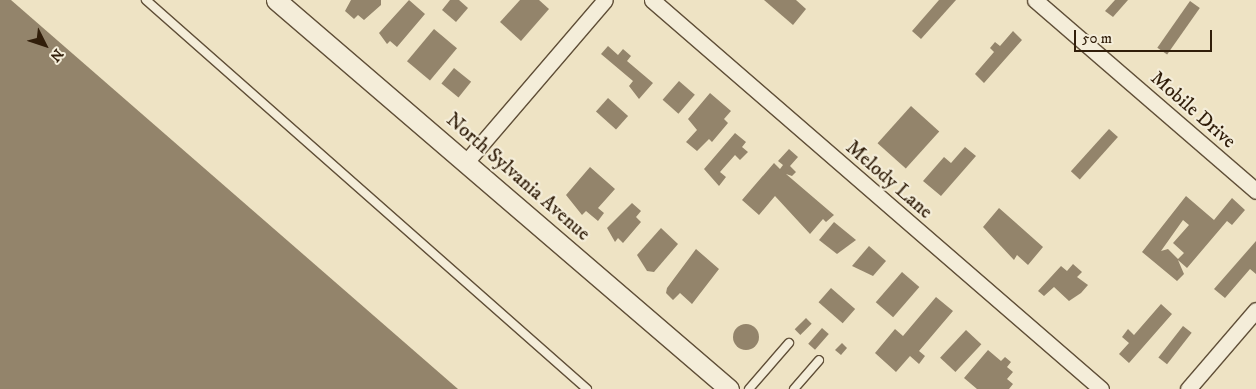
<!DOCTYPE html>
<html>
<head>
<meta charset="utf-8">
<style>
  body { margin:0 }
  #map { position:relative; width:1256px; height:389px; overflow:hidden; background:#eee3c4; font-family:"IM FELL DW Pica",serif }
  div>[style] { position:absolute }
  .building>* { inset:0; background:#93846b; transform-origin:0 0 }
  .round { border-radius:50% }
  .roads { filter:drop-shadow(1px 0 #604f38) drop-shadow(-1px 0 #604f38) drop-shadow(0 1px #604f38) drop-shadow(0 -1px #604f38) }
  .service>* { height:8px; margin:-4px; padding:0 4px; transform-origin:4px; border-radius:4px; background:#f4edd9 }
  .minor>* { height:15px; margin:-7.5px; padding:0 7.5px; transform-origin:7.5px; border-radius:7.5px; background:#f4edd9 }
  .tertiary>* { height:19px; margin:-9.5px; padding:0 9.5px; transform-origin:9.5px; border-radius:9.5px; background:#f4edd9 }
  span { translate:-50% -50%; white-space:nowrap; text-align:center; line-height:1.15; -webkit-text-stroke:4.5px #f4edd9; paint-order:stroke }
  .street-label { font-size:20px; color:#311e0a }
  .north { position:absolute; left:20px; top:20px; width:50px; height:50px; -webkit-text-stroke:4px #f4edd9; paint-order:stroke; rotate:131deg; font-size:14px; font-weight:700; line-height:20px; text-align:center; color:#311e0a }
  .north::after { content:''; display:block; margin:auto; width:18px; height:22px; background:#311e0a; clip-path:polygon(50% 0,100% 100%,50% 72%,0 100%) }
  .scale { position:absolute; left:1074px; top:30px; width:138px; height:22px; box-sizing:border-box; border:2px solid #311e0a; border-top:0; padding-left:6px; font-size:15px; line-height:18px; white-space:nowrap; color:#311e0a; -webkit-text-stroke:4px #f4edd9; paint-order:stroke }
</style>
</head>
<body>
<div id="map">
  <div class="building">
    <i style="clip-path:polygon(0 0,11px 0,458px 389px,0 389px)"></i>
    <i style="clip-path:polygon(351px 0,381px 0,381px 5px,364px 20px,358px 15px,354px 19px,345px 11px)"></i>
    <i style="clip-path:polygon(409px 0,425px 14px,397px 47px,390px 41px,387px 44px,379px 33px)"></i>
    <i style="clip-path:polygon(450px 0,459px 0,468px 8px,456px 22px,442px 10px)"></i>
    <i style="clip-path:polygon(520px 0,539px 0,549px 9px,521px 41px,500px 22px)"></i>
    <i style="clip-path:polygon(764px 0,796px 0,806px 9px,793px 25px)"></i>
    <i style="clip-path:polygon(939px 0,956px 0,921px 39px,912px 31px)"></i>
    <i style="clip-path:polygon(1115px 0,1128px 0,1113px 17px,1105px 11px)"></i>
    <i style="left:1190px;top:1px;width:12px;height:57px;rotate:35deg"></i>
    <i style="left:434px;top:29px;width:30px;height:42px;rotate:40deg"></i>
    <i style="clip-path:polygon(1013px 31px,1022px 40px,984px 83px,975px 74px,994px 52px,990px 48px,995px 42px,1000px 46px)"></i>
    <i style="clip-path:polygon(608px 46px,618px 55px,623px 49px,631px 56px,627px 61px,653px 83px,639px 99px,629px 86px,633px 81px,601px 54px)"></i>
    <i style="left:454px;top:68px;width:22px;height:20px;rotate:39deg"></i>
    <i style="left:679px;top:81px;width:21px;height:25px;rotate:41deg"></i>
    <i style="clip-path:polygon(710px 93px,731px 111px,724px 119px,728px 123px,712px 142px,709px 139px,697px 151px,686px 142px,697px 130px,688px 119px)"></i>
    <i style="left:608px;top:98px;width:27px;height:18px;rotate:42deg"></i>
    <i style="left:911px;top:106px;width:38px;height:50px;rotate:42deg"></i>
    <i style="left:1109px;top:129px;width:12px;height:57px;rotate:42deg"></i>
    <i style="clip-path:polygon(735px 133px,746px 142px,742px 147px,748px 152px,740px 160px,735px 155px,720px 172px,726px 177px,719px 186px,704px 169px)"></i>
    <i style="clip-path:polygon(965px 147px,976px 156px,941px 196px,923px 181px,944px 157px,951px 163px)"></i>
    <i style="clip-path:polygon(789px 149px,798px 157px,790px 166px,796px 172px,792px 176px,786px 174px,834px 215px,826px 222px,823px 219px,810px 234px,775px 196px,759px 215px,742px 200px,774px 163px,780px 169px,783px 165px,778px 161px)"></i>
    <i style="clip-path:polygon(590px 167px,615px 189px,598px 208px,604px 213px,598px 221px,586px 211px,582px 215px,566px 195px)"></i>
    <i style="clip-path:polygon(evenodd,1186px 196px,1214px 220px,1232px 198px,1245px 210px,1232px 225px,1227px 221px,1187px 268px,1178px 260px,1184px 274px,1177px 281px,1142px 252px,1186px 196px,1183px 220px,1189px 225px,1173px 243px,1184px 253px,1178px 259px,1168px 249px,1161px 251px,1183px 220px)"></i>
    <i style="clip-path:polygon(632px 203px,641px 211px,636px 217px,641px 222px,623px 243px,618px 238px,615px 242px,607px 228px)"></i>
    <i style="clip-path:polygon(999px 208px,1043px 247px,1028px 265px,1017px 255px,1014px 260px,983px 227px)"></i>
    <i style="clip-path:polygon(834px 222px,856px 240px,837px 254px,819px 240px)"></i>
    <i style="clip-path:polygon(661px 228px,678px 244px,654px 272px,647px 271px,637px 255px)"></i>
    <i style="clip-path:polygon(1256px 241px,1256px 274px,1250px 269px,1225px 298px,1214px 289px)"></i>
    <i style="clip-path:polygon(869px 246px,886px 261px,873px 276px,852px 266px)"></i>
    <i style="clip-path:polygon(696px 249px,719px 269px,692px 304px,680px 293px,673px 300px,666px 293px,667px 288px)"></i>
    <i style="clip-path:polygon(1073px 264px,1082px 272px,1077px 277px,1088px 285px,1081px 293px,1069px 301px,1054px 287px,1044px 296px,1038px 291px,1061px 266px,1067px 271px)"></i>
    <i style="left:902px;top:272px;width:23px;height:40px;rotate:41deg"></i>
    <i style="left:831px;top:288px;width:32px;height:19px;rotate:41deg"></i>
    <i style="clip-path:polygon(936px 297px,953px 311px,919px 351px,925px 356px,919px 364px,910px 356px,896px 372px,875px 353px,895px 329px,903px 336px)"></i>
    <i style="clip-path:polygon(1161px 304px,1172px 314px,1129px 363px,1119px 354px,1129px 343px,1122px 337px,1128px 329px,1134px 335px)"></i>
    <i style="left:806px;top:318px;width:8px;height:16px;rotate:45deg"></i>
    <i class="round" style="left:733px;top:324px;width:26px;height:26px"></i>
    <i style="left:1183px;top:326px;width:11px;height:40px;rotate:38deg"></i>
    <i style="left:822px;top:328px;width:9px;height:21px;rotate:41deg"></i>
    <i style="left:966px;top:330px;width:21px;height:38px;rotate:43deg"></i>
    <i style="clip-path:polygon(842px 343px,847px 348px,841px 355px,835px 350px)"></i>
    <i style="clip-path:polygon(988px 350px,1001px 361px,1005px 357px,1011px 362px,1007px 367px,1013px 372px,1007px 379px,1013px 384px,1009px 389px,977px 389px,964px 378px)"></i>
  </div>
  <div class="roads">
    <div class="service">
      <i style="left:146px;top:0;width:588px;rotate:41.42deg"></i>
      <i style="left:749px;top:389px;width:61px;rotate:-49deg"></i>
      <i style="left:794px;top:389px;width:38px;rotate:-49deg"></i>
    </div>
    <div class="minor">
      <i style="left:652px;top:0;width:594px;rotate:40.9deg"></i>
      <i style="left:1035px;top:0;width:292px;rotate:40.8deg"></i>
      <i style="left:466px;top:162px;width:213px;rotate:-49.4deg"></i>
      <i style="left:1188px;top:389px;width:104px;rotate:-49.3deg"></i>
    </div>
    <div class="tertiary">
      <i style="left:276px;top:0;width:597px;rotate:40.65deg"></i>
    </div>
  </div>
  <div class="street-label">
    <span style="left:1193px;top:110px;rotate:41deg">Mobile Drive</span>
    <span style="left:518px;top:177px;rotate:41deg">North Sylvania Avenue</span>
    <span style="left:889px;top:180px;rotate:41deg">Melody Lane</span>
  </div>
  <div class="north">N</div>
  <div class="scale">50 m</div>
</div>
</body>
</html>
